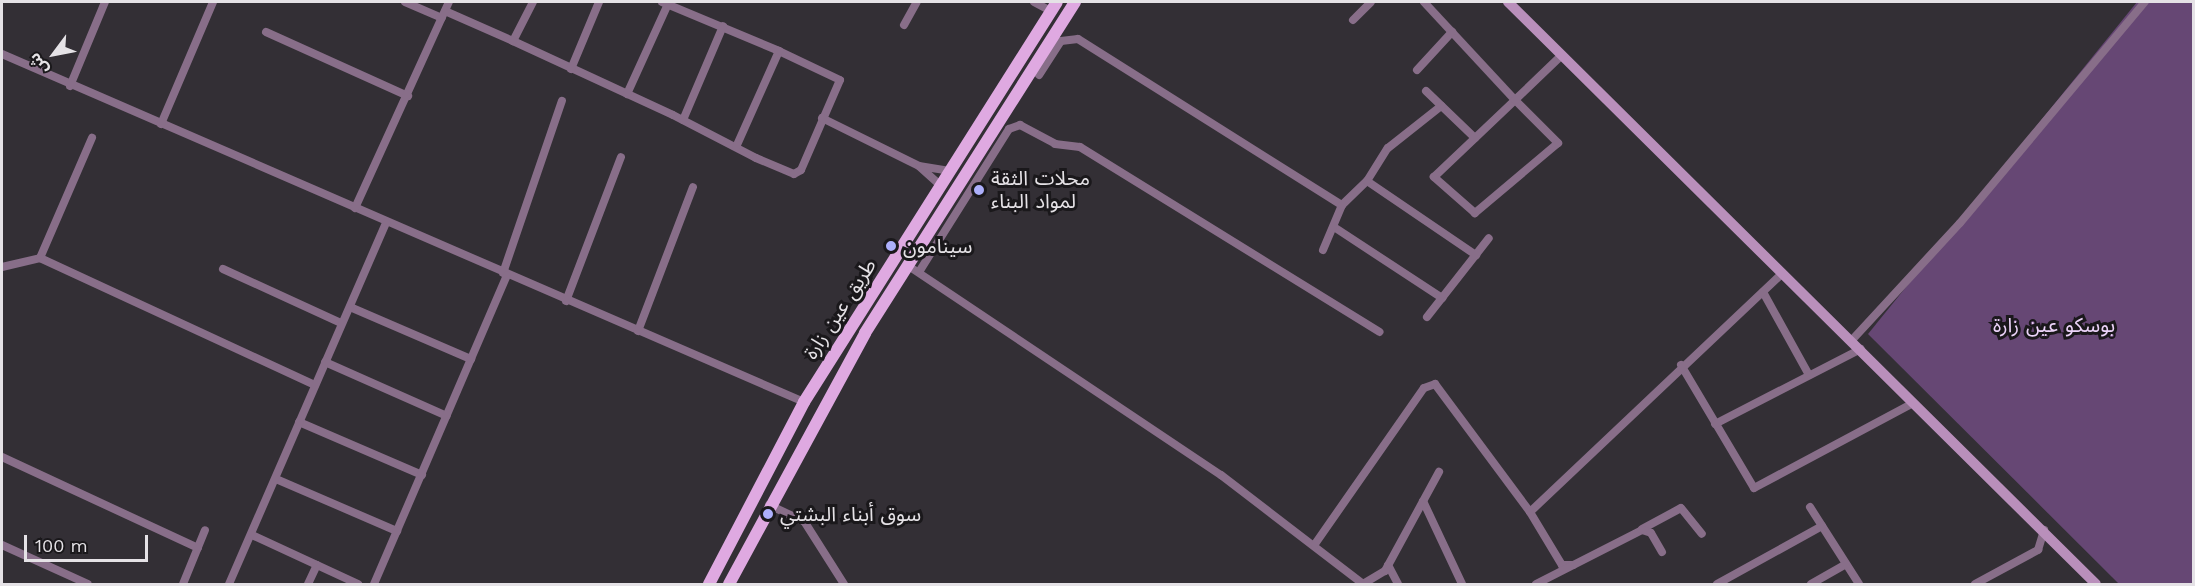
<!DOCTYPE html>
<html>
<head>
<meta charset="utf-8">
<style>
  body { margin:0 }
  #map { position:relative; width:2195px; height:586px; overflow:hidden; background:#332f35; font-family:"Work Sans","Noto Sans Arabic",sans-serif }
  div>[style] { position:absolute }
  .green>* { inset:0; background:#664774 }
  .street>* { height:8px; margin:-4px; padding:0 4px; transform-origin:4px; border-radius:4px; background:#886e89 }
  .secondary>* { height:10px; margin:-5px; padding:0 5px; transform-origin:5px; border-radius:5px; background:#b98fbb }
  .primary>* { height:12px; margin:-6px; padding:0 6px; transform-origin:6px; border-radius:6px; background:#dfa9e1 }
  .dots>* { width:16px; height:16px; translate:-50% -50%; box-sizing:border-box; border:3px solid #1a181b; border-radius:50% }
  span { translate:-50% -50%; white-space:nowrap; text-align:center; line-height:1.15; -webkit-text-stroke:6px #1a181b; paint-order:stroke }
  .poi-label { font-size:20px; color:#e5e2e6 }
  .left { translate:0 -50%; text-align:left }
  .street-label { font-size:20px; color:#e5e2e6 }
  .park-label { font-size:20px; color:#ecd3f9 }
  .frame { position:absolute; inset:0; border:3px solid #e5e2e6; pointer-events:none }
  .north { position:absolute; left:24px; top:24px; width:60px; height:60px; -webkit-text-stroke:4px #1a181b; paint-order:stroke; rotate:238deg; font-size:16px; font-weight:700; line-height:24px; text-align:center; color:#e5e2e6 }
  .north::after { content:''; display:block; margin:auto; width:21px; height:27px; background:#e5e2e6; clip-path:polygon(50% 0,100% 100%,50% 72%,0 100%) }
  .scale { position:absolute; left:24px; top:535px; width:124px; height:27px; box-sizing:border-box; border:3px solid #e5e2e6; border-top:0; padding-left:8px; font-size:18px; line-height:21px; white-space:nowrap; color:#e5e2e6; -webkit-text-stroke:4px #1a181b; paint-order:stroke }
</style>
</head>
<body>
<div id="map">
  <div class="green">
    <i style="clip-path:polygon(2137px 2px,2193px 2px,2193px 584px,2119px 584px,1868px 334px)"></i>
  </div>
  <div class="street">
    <i style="left:405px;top:2px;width:40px;rotate:23.4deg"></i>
    <i style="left:533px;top:2px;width:44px;rotate:117.1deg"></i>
    <i style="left:513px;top:41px;width:176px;rotate:24.8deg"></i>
    <i style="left:673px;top:115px;width:93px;rotate:27.4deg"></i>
    <i style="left:756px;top:158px;width:41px;rotate:22.8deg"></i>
    <i style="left:794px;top:174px;width:8px;rotate:-30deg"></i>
    <i style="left:801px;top:170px;width:98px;rotate:-66.6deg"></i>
    <i style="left:840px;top:80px;width:68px;rotate:-154.6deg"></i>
    <i style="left:779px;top:51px;width:105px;rotate:114.1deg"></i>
    <i style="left:662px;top:2px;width:127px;rotate:22.7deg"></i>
    <i style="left:1034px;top:2px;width:19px;rotate:28deg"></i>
    <i style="left:1424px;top:2px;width:134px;rotate:47.1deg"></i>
    <i style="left:1515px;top:100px;width:61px;rotate:45deg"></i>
    <i style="left:1558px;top:143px;width:109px;rotate:139.9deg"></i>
    <i style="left:1475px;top:213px;width:55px;rotate:-138.7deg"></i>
    <i style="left:1434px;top:177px;width:112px;rotate:-43.5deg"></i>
    <i style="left:1515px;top:100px;width:65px;rotate:-43.8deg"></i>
    <i style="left:445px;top:11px;width:74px;rotate:23.8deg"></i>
    <i style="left:1353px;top:20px;width:25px;rotate:-45deg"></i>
    <i style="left:904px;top:25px;width:26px;rotate:-61deg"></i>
    <i style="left:266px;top:32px;width:156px;rotate:24.3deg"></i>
    <i style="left:2px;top:54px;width:874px;rotate:23.46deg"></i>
    <i style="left:571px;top:69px;width:73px;rotate:-67.3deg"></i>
    <i style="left:1417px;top:70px;width:52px;rotate:-47.4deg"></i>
    <i style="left:1039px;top:75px;width:40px;rotate:-57.1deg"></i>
    <i style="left:1061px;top:41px;width:17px;rotate:-7deg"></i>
    <i style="left:1078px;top:39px;width:312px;rotate:32.2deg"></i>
    <i style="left:70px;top:86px;width:91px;rotate:-67.4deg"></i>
    <i style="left:1426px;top:91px;width:68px;rotate:43.8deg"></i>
    <i style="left:627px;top:94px;width:99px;rotate:-65.5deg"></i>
    <i style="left:822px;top:118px;width:108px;rotate:26.3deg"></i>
    <i style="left:919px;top:166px;width:31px;rotate:9deg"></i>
    <i style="left:683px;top:120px;width:102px;rotate:-66.9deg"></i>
    <i style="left:161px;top:124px;width:133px;rotate:-66.9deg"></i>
    <i style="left:920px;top:167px;width:28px;rotate:42deg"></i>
    <i style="left:1367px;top:181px;width:132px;rotate:34.2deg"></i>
    <i style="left:355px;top:208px;width:226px;rotate:-65.5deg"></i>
    <i style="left:1337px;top:229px;width:126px;rotate:33.3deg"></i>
    <i style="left:1323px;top:250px;width:49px;rotate:-67.1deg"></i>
    <i style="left:1342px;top:205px;width:35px;rotate:-44deg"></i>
    <i style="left:1367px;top:181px;width:39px;rotate:-58deg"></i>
    <i style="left:1388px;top:148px;width:68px;rotate:-38.4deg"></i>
    <i style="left:40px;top:258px;width:131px;rotate:-66.6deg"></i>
    <i style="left:907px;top:265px;width:378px;rotate:33.8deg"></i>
    <i style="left:1221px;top:475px;width:179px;rotate:37.5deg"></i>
    <i style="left:2px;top:267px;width:39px;rotate:-13deg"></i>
    <i style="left:40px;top:258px;width:303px;rotate:24.8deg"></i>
    <i style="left:223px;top:269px;width:130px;rotate:24.6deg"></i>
    <i style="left:919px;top:272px;width:169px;rotate:-57.8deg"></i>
    <i style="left:1009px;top:129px;width:12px;rotate:-20deg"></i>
    <i style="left:1020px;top:125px;width:40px;rotate:28deg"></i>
    <i style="left:1055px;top:144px;width:25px;rotate:7deg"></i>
    <i style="left:1080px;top:147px;width:352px;rotate:31.7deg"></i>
    <i style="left:503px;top:273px;width:182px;rotate:-71.1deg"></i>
    <i style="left:1763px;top:292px;width:95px;rotate:61deg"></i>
    <i style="left:566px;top:301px;width:154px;rotate:-69.1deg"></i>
    <i style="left:350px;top:307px;width:132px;rotate:23.3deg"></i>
    <i style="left:1427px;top:317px;width:100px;rotate:-51.9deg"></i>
    <i style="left:638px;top:331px;width:154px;rotate:-69.1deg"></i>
    <i style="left:1852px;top:340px;width:159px;rotate:-47.3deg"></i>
    <i style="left:1960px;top:223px;width:288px;rotate:-50.1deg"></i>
    <i style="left:325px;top:362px;width:133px;rotate:23.9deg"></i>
    <i style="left:1681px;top:365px;width:143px;rotate:59.3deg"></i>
    <i style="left:1754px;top:488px;width:180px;rotate:-28.1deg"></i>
    <i style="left:299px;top:422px;width:134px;rotate:23.3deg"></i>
    <i style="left:1715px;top:424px;width:164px;rotate:-27.2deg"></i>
    <i style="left:2px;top:457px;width:216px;rotate:24.9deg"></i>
    <i style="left:276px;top:479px;width:132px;rotate:23.3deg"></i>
    <i style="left:1423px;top:501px;width:92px;rotate:64.8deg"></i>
    <i style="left:769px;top:505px;width:38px;rotate:25deg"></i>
    <i style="left:804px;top:521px;width:75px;rotate:57.6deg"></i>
    <i style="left:1810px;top:507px;width:91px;rotate:57.5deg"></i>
    <i style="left:1530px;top:512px;width:348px;rotate:-43.4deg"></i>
    <i style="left:1642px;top:529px;width:44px;rotate:-28.3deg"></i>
    <i style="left:1681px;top:508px;width:33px;rotate:51deg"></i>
    <i style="left:252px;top:535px;width:117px;rotate:24.8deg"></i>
    <i style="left:1315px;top:544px;width:190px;rotate:-55.1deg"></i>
    <i style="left:1424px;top:388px;width:12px;rotate:-20deg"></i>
    <i style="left:1435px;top:384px;width:159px;rotate:53.4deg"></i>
    <i style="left:1530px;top:512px;width:62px;rotate:58.9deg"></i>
    <i style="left:1562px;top:565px;width:11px"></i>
    <i style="left:2px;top:545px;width:94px;rotate:24.4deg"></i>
    <i style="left:1388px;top:565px;width:21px;rotate:62deg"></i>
    <i style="left:183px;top:584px;width:58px;rotate:-67.8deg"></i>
    <i style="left:229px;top:584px;width:394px;rotate:-66.5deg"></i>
    <i style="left:308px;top:584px;width:21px;rotate:-65deg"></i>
    <i style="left:374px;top:584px;width:336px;rotate:-66.7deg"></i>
    <i style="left:1363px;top:584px;width:26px;rotate:-31deg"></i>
    <i style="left:1385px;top:571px;width:113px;rotate:-61.4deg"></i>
    <i style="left:1536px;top:584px;width:119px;rotate:-27deg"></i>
    <i style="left:1642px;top:530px;width:9px;rotate:18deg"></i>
    <i style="left:1651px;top:533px;width:22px;rotate:60deg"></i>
    <i style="left:1717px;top:584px;width:120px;rotate:-28.9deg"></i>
    <i style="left:1811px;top:584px;width:40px;rotate:-29.7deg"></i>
    <i style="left:1975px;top:584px;width:72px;rotate:-28.4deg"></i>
    <i style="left:2038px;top:550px;width:21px;rotate:-73deg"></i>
  </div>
  <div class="secondary">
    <i style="left:1508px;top:2px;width:827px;rotate:44.71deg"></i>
  </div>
  <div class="primary">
    <i style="left:709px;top:584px;width:205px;rotate:-62.4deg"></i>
    <i style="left:804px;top:402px;width:473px;rotate:-57.7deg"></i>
    <i style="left:729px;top:584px;width:285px;rotate:-61.5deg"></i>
    <i style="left:865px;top:333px;width:392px;rotate:-57.6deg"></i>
  </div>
  <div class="dots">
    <i style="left:979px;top:190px;background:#adaffb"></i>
    <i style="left:891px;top:246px;background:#adaffb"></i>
    <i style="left:768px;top:514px;background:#adaffb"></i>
  </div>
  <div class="poi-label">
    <span class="left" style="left:991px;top:190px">محلات الثقة<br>لمواد البناء</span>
    <span class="left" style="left:903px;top:246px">سينامون</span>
    <span class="left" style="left:780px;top:514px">سوق أبناء البشتي</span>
  </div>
  <div class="street-label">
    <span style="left:840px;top:309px;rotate:-57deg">طريق عين زارة</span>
  </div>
  <div class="park-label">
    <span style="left:2054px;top:325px">بوسكو عين زارة</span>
  </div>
  <div class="frame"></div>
  <div class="north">ش</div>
  <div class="scale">100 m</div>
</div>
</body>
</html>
